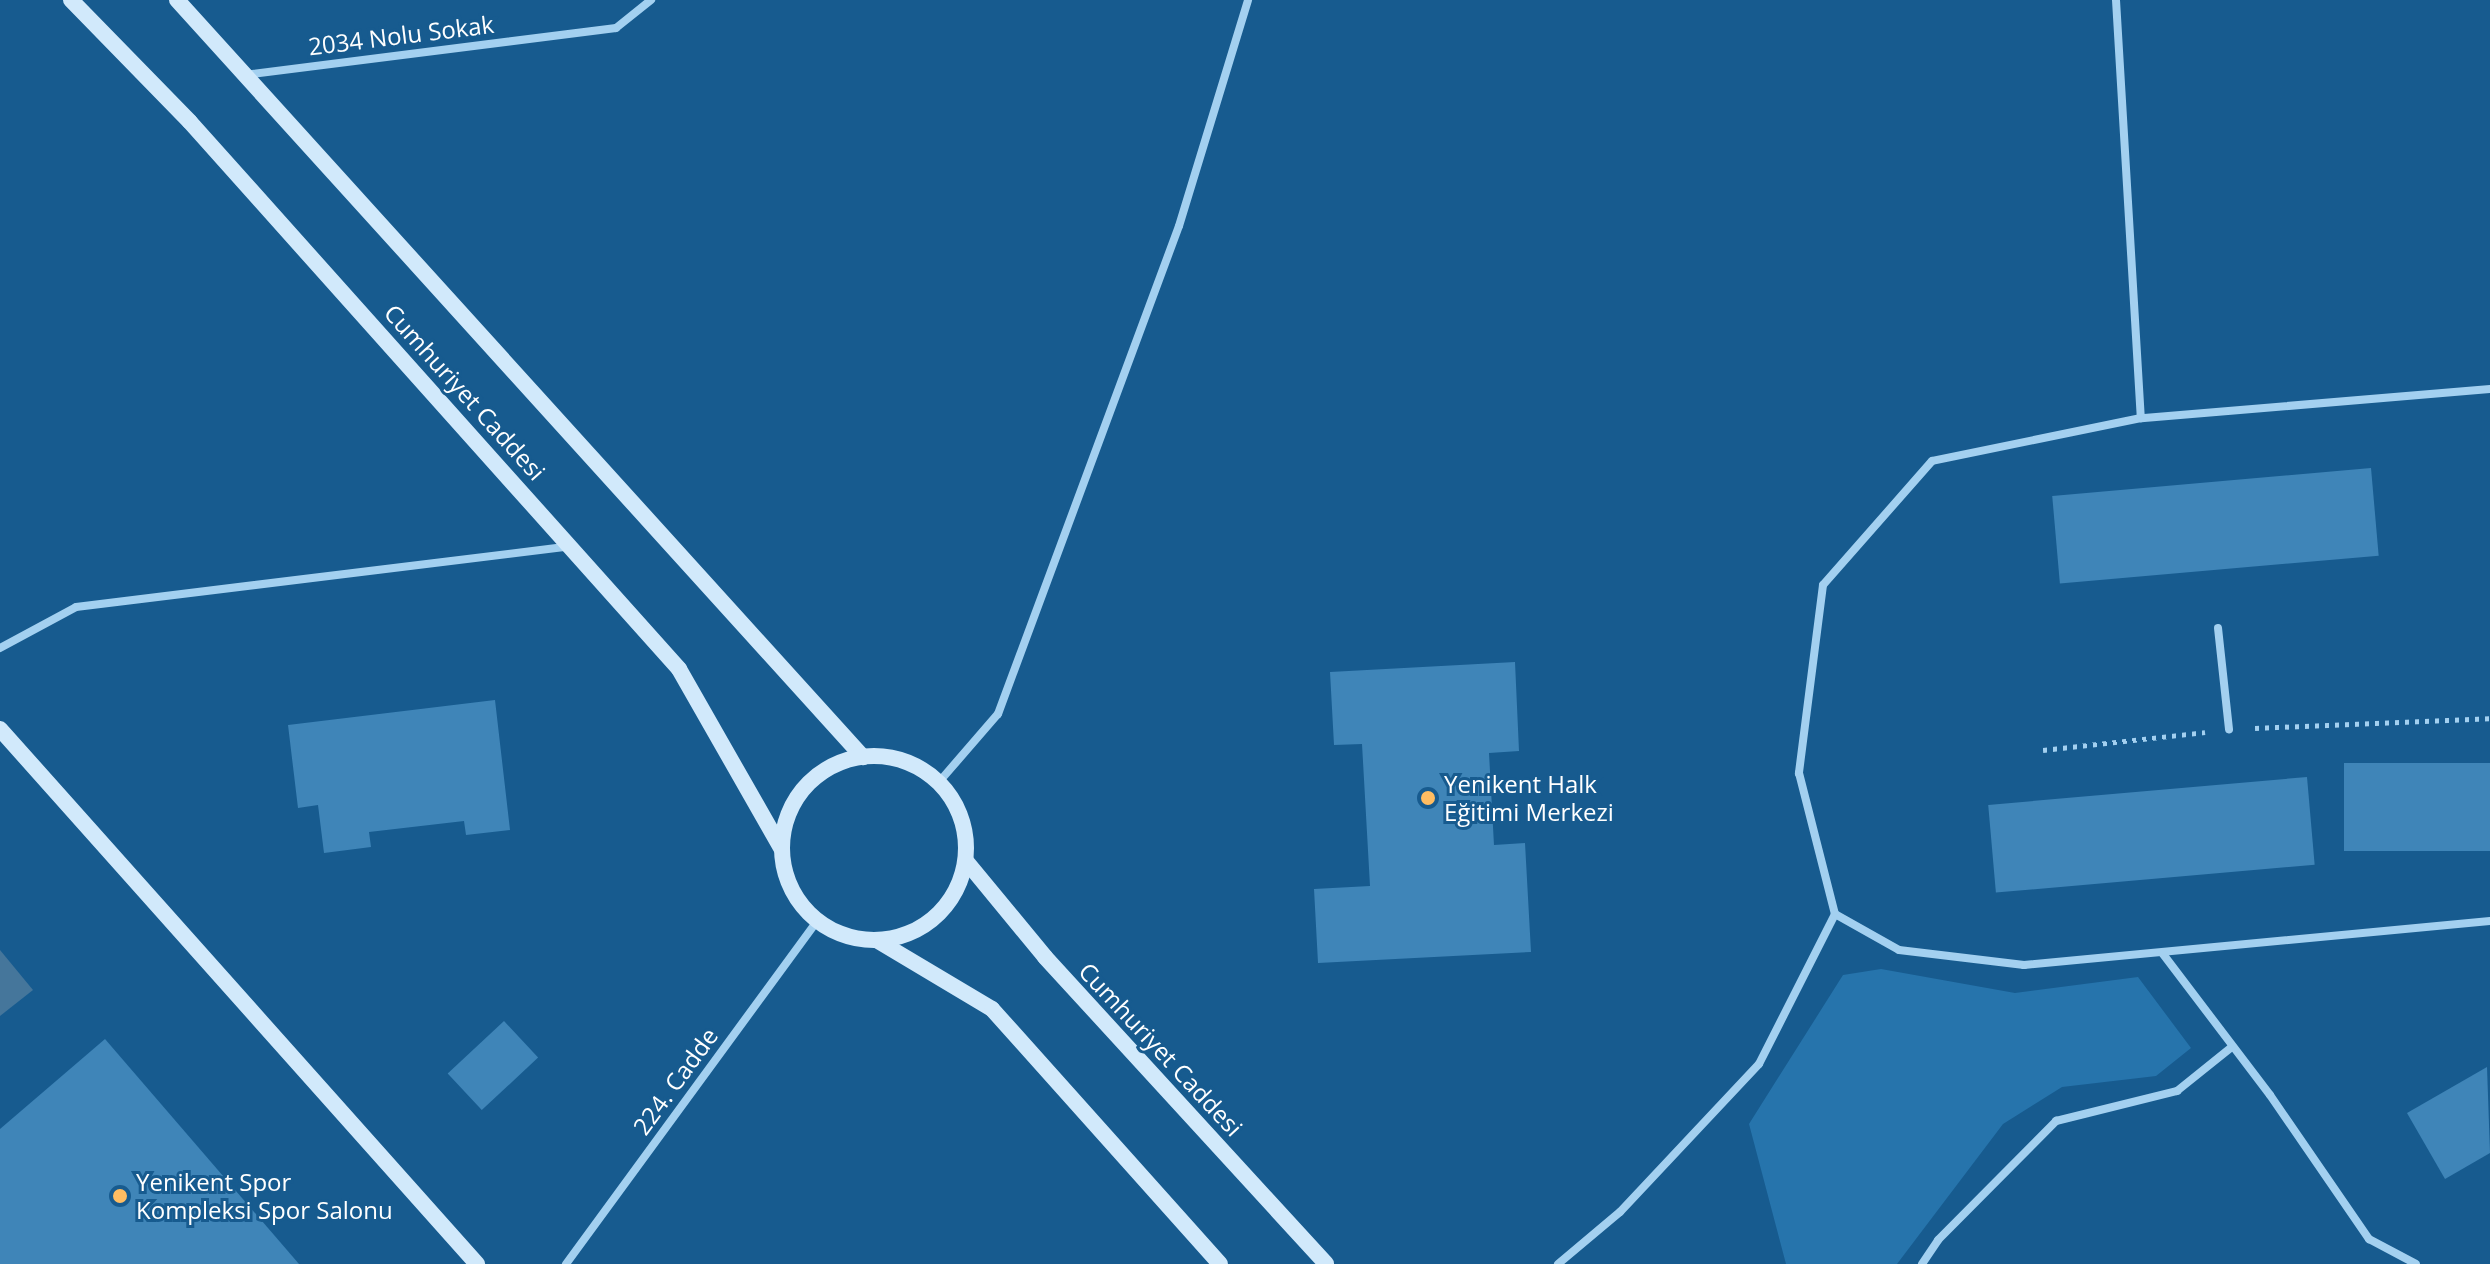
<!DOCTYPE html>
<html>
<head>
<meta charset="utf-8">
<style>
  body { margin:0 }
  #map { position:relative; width:2490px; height:1264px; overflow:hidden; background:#175b8f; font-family:"Open Sans",sans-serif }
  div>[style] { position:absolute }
  .green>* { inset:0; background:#2674ac }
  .water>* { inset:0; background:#45769b }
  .building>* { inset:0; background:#3f85b8; transform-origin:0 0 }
  .path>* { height:5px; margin-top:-2.5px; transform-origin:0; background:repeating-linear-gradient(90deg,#a3d0f0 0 4px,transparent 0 10px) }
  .street>* { height:8px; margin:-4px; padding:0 4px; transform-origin:4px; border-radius:4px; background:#a3d0f0 }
  .secondary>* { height:16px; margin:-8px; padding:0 8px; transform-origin:8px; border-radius:8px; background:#d1e9fb }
  .secondary>.ring { margin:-8px; padding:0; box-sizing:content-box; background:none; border:16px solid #d1e9fb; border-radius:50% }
  .dots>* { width:22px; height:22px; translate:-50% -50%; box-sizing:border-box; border:4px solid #175b8f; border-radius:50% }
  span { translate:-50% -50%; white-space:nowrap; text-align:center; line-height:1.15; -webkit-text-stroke:6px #175b8f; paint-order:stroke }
  .street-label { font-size:24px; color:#fff }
  .poi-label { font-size:24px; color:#fff }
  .left { translate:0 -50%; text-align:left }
</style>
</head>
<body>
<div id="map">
  <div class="green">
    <i style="clip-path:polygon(1881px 969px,2015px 993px,2138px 977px,2191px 1048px,2156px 1076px,2062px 1087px,2003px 1124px,1897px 1264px,1786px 1264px,1749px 1124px,1843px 975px)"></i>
  </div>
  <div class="water">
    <i style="clip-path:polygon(0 950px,33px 990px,0 1016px)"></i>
  </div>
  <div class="building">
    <i style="left:2371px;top:468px;width:88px;height:320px;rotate:85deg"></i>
    <i style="clip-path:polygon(1515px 662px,1519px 751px,1489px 753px,1494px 845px,1525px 843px,1531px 952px,1318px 963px,1314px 889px,1370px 886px,1362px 744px,1334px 745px,1330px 672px)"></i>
    <i style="clip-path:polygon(495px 700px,510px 830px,466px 835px,464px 821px,369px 832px,371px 847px,324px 853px,318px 805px,298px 808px,288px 725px)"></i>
    <i style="left:2490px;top:763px;width:88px;height:146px;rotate:90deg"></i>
    <i style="left:2307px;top:777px;width:88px;height:320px;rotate:85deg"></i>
    <i style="left:504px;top:1021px;width:50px;height:77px;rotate:47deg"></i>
    <i style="clip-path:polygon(105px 1039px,299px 1264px,0 1264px,0 1129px)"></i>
    <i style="clip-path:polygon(2487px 1067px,2490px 1153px,2445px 1179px,2407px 1113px)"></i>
  </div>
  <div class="path">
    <i style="left:2255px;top:728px;width:235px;rotate:-2.4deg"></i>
    <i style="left:2043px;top:750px;width:163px;rotate:-6.3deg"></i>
  </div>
  <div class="street">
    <i style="left:2116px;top:0;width:419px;rotate:86.6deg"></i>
    <i style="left:244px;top:75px;width:375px;rotate:-7.2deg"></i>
    <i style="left:616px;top:28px;width:45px;rotate:-38.7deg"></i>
    <i style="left:2490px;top:389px;width:350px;rotate:175.2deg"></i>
    <i style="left:2141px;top:418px;width:213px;rotate:168.4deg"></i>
    <i style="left:1932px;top:461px;width:165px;rotate:131.3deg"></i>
    <i style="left:1823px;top:585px;width:190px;rotate:97.3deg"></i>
    <i style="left:1799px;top:773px;width:146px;rotate:75.7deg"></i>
    <i style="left:1835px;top:914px;width:73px;rotate:29.4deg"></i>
    <i style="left:1899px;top:950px;width:126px;rotate:6.8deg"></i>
    <i style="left:2024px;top:965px;width:468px;rotate:-5.4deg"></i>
    <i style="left:2218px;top:628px;width:102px;rotate:83.8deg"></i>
    <i style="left:0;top:648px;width:86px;rotate:-28.3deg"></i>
    <i style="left:76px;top:607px;width:496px;rotate:-7deg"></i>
    <i style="left:939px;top:782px;width:90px;rotate:-49.1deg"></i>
    <i style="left:998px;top:714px;width:520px;rotate:-69.65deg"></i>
    <i style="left:1179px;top:226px;width:236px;rotate:-73deg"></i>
    <i style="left:2163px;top:954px;width:177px;rotate:52.8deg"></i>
    <i style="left:2270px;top:1095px;width:175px;rotate:55.5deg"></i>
    <i style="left:2369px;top:1239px;width:53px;rotate:28deg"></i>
    <i style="left:566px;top:1264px;width:425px;rotate:-53.8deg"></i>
    <i style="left:1558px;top:1264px;width:81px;rotate:-40deg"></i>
    <i style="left:1620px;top:1212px;width:203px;rotate:-46.8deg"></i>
    <i style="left:1759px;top:1064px;width:168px;rotate:-63.1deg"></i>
    <i style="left:1922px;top:1264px;width:29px;rotate:-56deg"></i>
    <i style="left:1938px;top:1240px;width:168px;rotate:-45.2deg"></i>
    <i style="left:2056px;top:1121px;width:125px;rotate:-13.9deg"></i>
    <i style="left:2177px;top:1091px;width:70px;rotate:-38.7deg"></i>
  </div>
  <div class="secondary">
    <i style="left:71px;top:0;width:170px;rotate:45.7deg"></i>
    <i style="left:190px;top:122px;width:734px;rotate:48.2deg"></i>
    <i style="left:679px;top:669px;width:206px;rotate:60.3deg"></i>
    <i style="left:177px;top:0;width:1022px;rotate:47.82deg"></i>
    <i style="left:0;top:729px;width:717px;rotate:48.28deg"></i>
    <i class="ring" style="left:782px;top:756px;width:168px;height:168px"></i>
    <i style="left:966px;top:861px;width:124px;rotate:50.5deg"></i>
    <i style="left:1045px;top:957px;width:416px;rotate:47.5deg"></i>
    <i style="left:878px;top:941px;width:133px;rotate:30.8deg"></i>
    <i style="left:992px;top:1009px;width:342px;rotate:48.2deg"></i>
  </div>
  <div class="dots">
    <i style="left:1428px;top:798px;background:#ffbd62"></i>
    <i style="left:120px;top:1196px;background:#ffbd62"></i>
  </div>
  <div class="street-label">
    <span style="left:401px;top:35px;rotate:-7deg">2034 Nolu Sokak</span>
    <span style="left:465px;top:392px;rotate:48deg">Cumhuriyet Caddesi</span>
    <span style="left:1161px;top:1049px;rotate:47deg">Cumhuriyet Caddesi</span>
    <span style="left:675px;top:1081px;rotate:-54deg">224. Cadde</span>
  </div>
  <div class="poi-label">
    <span class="left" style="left:1444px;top:798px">Yenikent Halk<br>Eğitimi Merkezi</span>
    <span class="left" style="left:136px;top:1196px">Yenikent Spor<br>Kompleksi Spor Salonu</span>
  </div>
</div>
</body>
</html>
